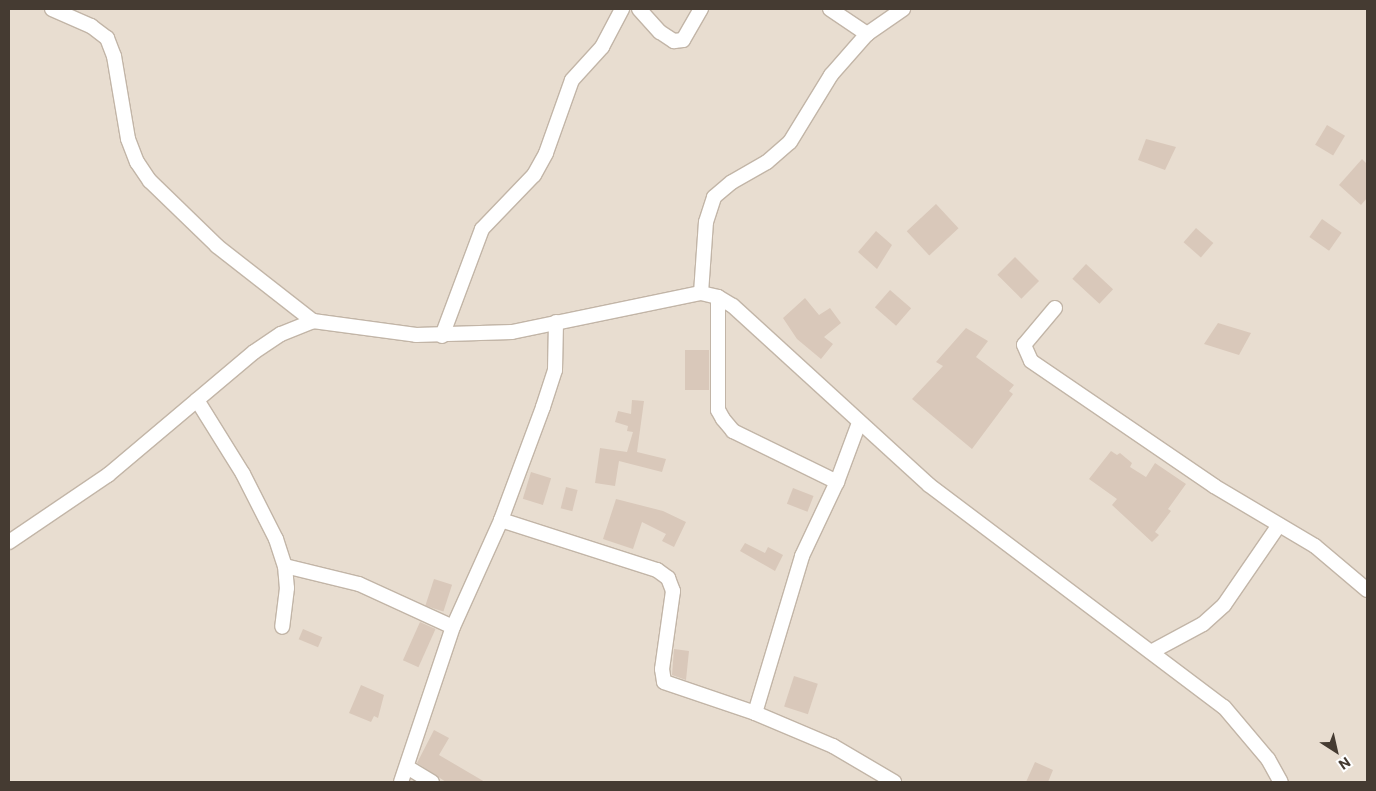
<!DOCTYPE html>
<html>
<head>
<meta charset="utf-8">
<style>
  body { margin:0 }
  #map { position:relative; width:1376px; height:791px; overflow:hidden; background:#f3ece2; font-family:Commissioner,sans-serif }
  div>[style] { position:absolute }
  .residential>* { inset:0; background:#e8ddd0; transform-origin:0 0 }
  .building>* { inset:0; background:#d9c8ba; transform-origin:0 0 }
  .roads { filter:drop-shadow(1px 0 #c2b5a7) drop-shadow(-1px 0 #c2b5a7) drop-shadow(0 1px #c2b5a7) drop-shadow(0 -1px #c2b5a7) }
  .minor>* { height:14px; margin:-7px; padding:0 7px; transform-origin:7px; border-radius:7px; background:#fff }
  span { translate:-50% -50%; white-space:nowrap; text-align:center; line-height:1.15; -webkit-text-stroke:4px #fff; paint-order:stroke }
  .frame { position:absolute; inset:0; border:10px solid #453b32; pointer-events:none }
  .north { position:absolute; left:1311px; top:726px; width:50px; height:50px; -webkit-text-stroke:4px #fff; paint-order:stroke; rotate:145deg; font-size:14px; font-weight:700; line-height:20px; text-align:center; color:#453b32 }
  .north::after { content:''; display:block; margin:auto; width:18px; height:22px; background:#453b32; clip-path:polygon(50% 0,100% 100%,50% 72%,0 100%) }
</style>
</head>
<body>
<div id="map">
  <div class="residential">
    <i style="left:9px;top:9px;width:1358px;height:773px"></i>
  </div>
  <div class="building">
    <i style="left:1327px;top:125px;width:21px;height:23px;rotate:31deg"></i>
    <i style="clip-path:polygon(1146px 139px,1176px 147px,1165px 170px,1138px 160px)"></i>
    <i style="clip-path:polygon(1362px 159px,1367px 164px,1367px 198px,1361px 205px,1339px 185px)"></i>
    <i style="left:936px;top:204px;width:33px;height:40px;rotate:47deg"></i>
    <i style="left:1322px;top:219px;width:24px;height:22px;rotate:35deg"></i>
    <i style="left:1196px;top:228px;width:23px;height:19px;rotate:41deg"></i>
    <i style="clip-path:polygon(876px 231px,892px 245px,877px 269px,858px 252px)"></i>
    <i style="left:1015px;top:257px;width:34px;height:25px;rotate:45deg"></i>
    <i style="left:1086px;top:264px;width:37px;height:20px;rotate:43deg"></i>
    <i style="left:890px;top:290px;width:28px;height:23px;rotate:41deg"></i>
    <i style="clip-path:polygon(805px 298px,819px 315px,830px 308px,841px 323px,824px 337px,833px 344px,821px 359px,797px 339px,783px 318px)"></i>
    <i style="clip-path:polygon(1218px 323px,1251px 333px,1239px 355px,1204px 344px)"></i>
    <i style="clip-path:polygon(966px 328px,988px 341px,976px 357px,1014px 385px,1009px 391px,1013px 394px,972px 449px,912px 399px,943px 366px,936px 362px)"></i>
    <i style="left:709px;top:350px;width:40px;height:24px;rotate:90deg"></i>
    <i style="clip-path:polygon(632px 400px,644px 401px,637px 452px,666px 459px,662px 472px,619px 461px,615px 486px,595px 483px,600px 448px,627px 452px,633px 432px,627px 431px,628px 426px,615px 422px,618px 411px,631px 414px)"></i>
    <i style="clip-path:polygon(1111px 451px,1117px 455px,1120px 453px,1132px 463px,1130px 467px,1146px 477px,1155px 463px,1186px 484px,1168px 509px,1171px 511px,1155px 532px,1159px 535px,1152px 542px,1112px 505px,1117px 499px,1089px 479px)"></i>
    <i style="left:531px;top:472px;width:21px;height:28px;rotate:17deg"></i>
    <i style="left:566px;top:487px;width:12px;height:22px;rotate:14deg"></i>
    <i style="left:793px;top:488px;width:22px;height:17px;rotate:21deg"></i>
    <i style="clip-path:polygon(616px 499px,663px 511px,686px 522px,674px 547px,662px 541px,666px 534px,642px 522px,633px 549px,603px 539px)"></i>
    <i style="clip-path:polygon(745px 543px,765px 553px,768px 547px,783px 555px,775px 571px,740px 551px)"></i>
    <i style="left:434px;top:579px;width:19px;height:28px;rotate:18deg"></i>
    <i style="left:420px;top:622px;width:17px;height:42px;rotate:24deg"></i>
    <i style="left:303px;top:629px;width:21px;height:11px;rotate:23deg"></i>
    <i style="clip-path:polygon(674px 649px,689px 651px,686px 680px,672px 675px)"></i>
    <i style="left:794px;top:676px;width:25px;height:32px;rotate:18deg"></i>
    <i style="clip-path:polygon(361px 685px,384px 695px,378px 718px,374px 716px,371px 722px,349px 713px)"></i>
    <i style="clip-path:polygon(434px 730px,449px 738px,439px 755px,485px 782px,446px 782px,417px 763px)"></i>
    <i style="clip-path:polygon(1035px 762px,1053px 770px,1048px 782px,1026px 782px)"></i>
  </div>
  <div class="roads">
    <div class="minor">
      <i style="left:52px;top:9px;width:43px;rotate:23.6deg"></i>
      <i style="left:91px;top:26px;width:20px;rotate:37deg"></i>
      <i style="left:107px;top:38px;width:19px;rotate:69deg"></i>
      <i style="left:114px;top:56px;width:84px;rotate:80.4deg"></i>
      <i style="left:128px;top:139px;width:25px;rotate:69deg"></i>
      <i style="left:137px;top:162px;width:23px;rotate:56deg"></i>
      <i style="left:150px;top:181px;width:93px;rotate:44.1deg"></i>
      <i style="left:217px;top:246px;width:122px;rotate:38deg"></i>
      <i style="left:639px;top:9px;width:31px;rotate:48deg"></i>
      <i style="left:660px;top:32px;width:17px;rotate:33deg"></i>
      <i style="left:674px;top:41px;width:9px;rotate:-6deg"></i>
      <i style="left:683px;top:40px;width:36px;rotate:-60deg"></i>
      <i style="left:830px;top:9px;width:45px;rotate:34deg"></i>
      <i style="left:701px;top:293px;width:71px;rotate:-86deg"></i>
      <i style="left:706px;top:222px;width:26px;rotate:-72deg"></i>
      <i style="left:714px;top:197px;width:23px;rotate:-40deg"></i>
      <i style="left:732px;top:182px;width:40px;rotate:-29.7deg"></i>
      <i style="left:767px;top:162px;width:30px;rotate:-41deg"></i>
      <i style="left:790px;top:142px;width:79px;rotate:-58.5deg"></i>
      <i style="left:831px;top:75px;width:55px;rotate:-48.7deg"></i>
      <i style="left:867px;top:34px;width:44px;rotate:-34.8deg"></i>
      <i style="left:718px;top:297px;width:113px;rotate:90deg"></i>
      <i style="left:718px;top:410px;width:10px;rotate:61deg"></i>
      <i style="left:723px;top:419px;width:16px;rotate:50deg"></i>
      <i style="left:733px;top:431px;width:116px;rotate:26.1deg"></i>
      <i style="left:1055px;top:308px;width:48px;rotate:130deg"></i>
      <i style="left:1024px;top:345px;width:17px;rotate:66deg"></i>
      <i style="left:1031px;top:361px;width:222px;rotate:34.3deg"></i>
      <i style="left:1214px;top:486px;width:117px;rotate:30.7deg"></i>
      <i style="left:1315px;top:546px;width:68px;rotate:40.2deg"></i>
      <i style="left:442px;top:336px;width:114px;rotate:-69.5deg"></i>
      <i style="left:482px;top:229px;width:75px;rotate:-46.1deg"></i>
      <i style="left:534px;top:175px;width:25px;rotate:-61deg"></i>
      <i style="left:546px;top:153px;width:77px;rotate:-70.4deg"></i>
      <i style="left:572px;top:80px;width:45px;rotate:-47.7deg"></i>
      <i style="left:602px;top:47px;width:43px;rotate:-62.2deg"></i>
      <i style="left:197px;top:400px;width:87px;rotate:58.1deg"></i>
      <i style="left:243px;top:474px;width:73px;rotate:63.1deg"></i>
      <i style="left:276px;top:539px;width:28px;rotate:72deg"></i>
      <i style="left:285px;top:566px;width:22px;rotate:85deg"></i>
      <i style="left:287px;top:588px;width:39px;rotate:97deg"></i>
      <i style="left:501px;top:520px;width:164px;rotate:17.8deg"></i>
      <i style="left:657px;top:570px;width:14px;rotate:36deg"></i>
      <i style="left:668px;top:578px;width:14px;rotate:69deg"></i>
      <i style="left:673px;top:591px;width:79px;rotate:98deg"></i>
      <i style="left:662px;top:669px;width:13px;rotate:81deg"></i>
      <i style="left:664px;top:682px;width:96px;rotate:18.8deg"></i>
      <i style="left:755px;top:713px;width:85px;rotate:22.9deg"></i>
      <i style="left:833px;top:746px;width:71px;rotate:30.5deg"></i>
      <i style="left:9px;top:542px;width:120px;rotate:-34.1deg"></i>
      <i style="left:108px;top:475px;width:191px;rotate:-40.1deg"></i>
      <i style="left:254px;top:352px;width:32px;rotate:-34deg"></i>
      <i style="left:281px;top:334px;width:35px;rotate:-22deg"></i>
      <i style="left:313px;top:321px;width:104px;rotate:7.7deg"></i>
      <i style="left:416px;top:335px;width:96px;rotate:-1.8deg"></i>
      <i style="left:512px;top:332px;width:193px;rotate:-11.7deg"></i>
      <i style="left:701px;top:293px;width:17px;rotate:13deg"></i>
      <i style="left:718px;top:297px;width:17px;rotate:31deg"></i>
      <i style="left:733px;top:306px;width:265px;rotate:42.4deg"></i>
      <i style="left:929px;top:485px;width:369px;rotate:37deg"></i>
      <i style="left:1224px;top:707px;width:68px;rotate:49.8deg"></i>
      <i style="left:1268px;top:759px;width:26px;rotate:61deg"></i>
      <i style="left:285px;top:566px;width:76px;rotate:13.7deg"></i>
      <i style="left:359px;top:584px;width:103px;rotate:24.6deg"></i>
      <i style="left:1151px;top:652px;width:59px;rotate:-28.3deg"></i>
      <i style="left:1203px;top:624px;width:28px;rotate:-42deg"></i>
      <i style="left:1224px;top:605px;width:97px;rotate:-55.5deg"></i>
      <i style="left:755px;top:713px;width:164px;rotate:-73.3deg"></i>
      <i style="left:802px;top:556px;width:82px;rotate:-64.7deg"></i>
      <i style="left:837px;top:482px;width:63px;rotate:-69.6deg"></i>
      <i style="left:407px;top:767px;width:29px;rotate:31deg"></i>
      <i style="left:401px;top:782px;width:163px;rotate:-71.5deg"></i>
      <i style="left:453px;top:627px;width:117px;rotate:-65.8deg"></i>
      <i style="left:501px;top:520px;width:121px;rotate:-69.6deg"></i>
      <i style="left:543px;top:407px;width:39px;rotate:-72deg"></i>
      <i style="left:555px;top:370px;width:48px;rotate:-88.8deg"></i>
    </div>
  </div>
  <div class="frame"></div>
  <div class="north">N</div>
</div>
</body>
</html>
